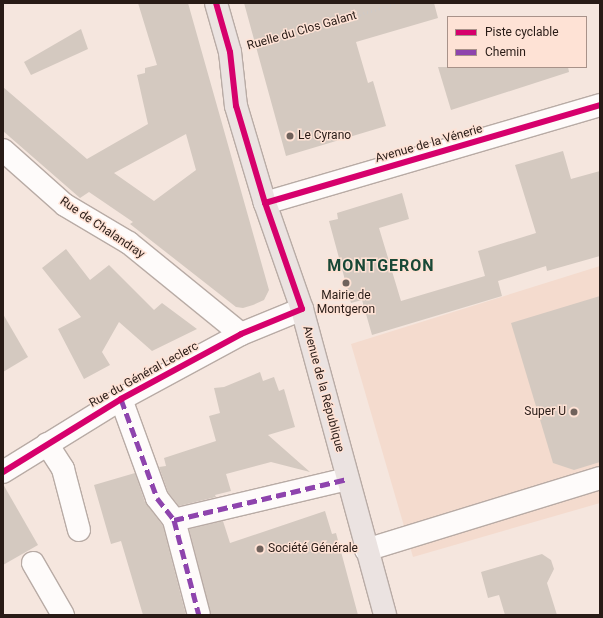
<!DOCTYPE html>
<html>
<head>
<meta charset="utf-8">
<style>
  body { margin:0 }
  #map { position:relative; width:603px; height:618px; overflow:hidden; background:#f5e6de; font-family:Roboto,sans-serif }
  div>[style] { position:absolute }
  .built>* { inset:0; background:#f4dbce }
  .building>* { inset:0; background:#d4c9c0 }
  .path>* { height:2.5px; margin-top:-1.25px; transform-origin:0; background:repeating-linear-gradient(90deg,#cfc9c6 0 1px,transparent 0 4px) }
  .roads { filter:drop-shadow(1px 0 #b8aba5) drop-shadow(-1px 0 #b8aba5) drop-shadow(0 1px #b8aba5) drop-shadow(0 -1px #b8aba5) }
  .minor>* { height:22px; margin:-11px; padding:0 11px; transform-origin:11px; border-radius:11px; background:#fefbfa }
  .major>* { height:22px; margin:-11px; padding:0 11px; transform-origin:11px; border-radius:11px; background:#ebe3e1 }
  .quiet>* { height:5px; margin-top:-2.5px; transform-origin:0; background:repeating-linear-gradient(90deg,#8e44ad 0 10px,transparent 0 15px) }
  .cycleway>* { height:6px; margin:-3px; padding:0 3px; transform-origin:3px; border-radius:3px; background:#d6006c }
  .dots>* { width:11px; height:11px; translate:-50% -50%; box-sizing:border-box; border:2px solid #fee2d5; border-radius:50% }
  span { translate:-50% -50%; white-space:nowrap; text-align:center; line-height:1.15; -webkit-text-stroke:3px #fee2d5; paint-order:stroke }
  .street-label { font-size:12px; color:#281b16 }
  .poi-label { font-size:12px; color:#281b16 }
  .left { translate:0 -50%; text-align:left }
  .right { translate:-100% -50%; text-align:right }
  .district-label { font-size:16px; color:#184836; font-weight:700; letter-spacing:1px }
  .frame { position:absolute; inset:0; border:4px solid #281b16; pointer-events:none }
  .legend { position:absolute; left:447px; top:16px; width:140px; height:52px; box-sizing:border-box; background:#fee2d5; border:1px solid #a89289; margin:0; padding:5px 7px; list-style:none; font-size:12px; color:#281b16 }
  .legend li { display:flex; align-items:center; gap:8px; height:20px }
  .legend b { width:20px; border:1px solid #a89289 }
</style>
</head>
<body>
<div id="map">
  <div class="built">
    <i style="clip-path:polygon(600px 266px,600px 503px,413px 557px,351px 344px)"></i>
  </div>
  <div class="building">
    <i style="clip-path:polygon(evenodd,138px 3px,188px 3px,269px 290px,264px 300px,253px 305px,243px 308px,236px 307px,130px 224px,133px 222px,89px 192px,80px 198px,3px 131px,3px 87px,87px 159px,148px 124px,137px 75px,145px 73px,145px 68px,157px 65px,138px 3px,186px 134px,196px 170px,154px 201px,114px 173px,186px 134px)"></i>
    <i style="clip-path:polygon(244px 3px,434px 3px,438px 18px,356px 42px,368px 83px,373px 81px,386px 126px,286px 156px)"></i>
    <i style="clip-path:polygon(81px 29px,88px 49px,31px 75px,24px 62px)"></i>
    <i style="clip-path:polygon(438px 67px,568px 67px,569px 72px,451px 110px)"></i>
    <i style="clip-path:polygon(563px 151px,571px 179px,600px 171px,600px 256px,547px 271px,546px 266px,498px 281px,502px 296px,372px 335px,362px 300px,351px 303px,345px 280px,329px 221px,338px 219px,337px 213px,402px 193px,409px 219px,379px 228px,401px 301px,485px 276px,478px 251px,536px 233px,515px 165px)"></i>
    <i style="clip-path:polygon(66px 249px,90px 280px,109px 265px,154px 310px,162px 303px,197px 329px,152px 351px,119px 322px,102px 352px,110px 365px,84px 379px,58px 329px,81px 317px,42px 268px)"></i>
    <i style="clip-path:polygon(600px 296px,600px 462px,574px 470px,553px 463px,511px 323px)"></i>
    <i style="clip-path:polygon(3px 314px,28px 357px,3px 372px)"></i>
    <i style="clip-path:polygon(260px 372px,263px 381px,274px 377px,279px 391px,284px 389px,295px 427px,268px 435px,310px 472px,271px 462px,226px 474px,231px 491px,215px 495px,216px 497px,179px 506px,168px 492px,159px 467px,166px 466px,164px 458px,216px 441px,209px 416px,220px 413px,214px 388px,224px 387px)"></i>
    <i style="clip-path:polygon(135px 473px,145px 502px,163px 526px,186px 615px,143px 615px,121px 541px,111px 544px,94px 485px)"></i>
    <i style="clip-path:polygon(3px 484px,38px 545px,3px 565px)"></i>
    <i style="clip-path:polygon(325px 511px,332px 534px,336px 533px,358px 615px,211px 615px,189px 529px,223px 521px,230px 543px)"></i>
    <i style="clip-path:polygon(542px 554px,551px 560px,554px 569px,547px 583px,557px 615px,505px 615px,499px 595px,488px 598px,481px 572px)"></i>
  </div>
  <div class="path">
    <i style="left:252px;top:46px;width:152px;rotate:-16.4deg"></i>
  </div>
  <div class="roads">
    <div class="minor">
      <i style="left:3px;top:150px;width:83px;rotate:41.6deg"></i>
      <i style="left:65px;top:205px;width:74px;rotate:30.7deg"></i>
      <i style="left:129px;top:243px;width:144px;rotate:39.1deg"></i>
      <i style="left:265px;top:203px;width:349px;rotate:-16.3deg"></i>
      <i style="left:121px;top:399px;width:105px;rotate:70deg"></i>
      <i style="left:157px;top:498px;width:28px;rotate:52deg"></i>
      <i style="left:174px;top:520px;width:98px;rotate:75.3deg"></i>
      <i style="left:47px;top:444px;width:30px;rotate:57deg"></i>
      <i style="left:63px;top:469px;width:63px;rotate:75.3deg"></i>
      <i style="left:3px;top:472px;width:139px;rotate:-31.7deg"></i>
      <i style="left:121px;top:399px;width:136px;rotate:-28.4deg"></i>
      <i style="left:241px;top:334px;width:66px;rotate:-22.3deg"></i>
      <i style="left:174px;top:520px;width:178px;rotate:-13.3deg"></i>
      <i style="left:366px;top:550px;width:245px;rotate:-17.1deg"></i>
      <i style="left:33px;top:563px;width:60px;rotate:60deg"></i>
    </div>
    <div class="major">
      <i style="left:216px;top:3px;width:51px;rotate:74.1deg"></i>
      <i style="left:230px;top:52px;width:54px;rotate:83.7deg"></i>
      <i style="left:236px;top:106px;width:101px;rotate:73.4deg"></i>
      <i style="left:265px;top:203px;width:112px;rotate:70.8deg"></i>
      <i style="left:302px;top:309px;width:317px;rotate:74.8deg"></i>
    </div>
  </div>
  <div class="quiet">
    <i style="left:121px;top:399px;width:105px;rotate:70deg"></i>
    <i style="left:157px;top:498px;width:28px;rotate:52deg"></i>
    <i style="left:174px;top:520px;width:98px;rotate:75.3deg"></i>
    <i style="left:174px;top:520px;width:178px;rotate:-13.3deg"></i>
  </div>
  <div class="cycleway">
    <i style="left:265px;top:203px;width:349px;rotate:-16.3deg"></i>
    <i style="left:3px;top:472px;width:139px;rotate:-31.7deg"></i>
    <i style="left:121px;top:399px;width:136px;rotate:-28.4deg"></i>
    <i style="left:241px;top:334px;width:66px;rotate:-22.3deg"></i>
    <i style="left:302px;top:309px;width:112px;rotate:-109.2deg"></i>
    <i style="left:265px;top:203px;width:101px;rotate:-106.6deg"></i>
    <i style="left:236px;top:106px;width:54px;rotate:-96.3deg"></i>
    <i style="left:230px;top:52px;width:51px;rotate:-105.9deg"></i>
  </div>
  <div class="dots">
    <i style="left:290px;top:136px;background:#70625c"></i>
    <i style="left:346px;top:283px;background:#70625c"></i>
    <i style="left:574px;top:412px;background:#70625c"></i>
    <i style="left:260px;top:549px;background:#70625c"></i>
  </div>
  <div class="street-label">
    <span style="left:302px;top:31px;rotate:-16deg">Ruelle du Clos Galant</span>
    <span style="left:429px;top:144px;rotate:-16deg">Avenue de la Vénerie</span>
    <span style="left:102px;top:228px;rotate:34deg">Rue de Chalandray</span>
    <span style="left:144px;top:375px;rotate:-29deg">Rue du Général Leclerc</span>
    <span style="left:323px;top:389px;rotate:75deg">Avenue de la République</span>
  </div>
  <div class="poi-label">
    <span class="left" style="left:298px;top:136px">Le Cyrano</span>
    <span style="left:346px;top:303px">Mairie de<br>Montgeron</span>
    <span class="right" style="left:566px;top:412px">Super U</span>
    <span class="left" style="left:268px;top:549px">Société Générale</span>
  </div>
  <div class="district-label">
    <span style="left:381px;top:266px">MONTGERON</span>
  </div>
  <div class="frame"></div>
  <ul class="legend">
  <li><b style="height:5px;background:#d6006c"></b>Piste cyclable</li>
  <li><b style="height:5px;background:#8e44ad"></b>Chemin</li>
  </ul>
</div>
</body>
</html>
